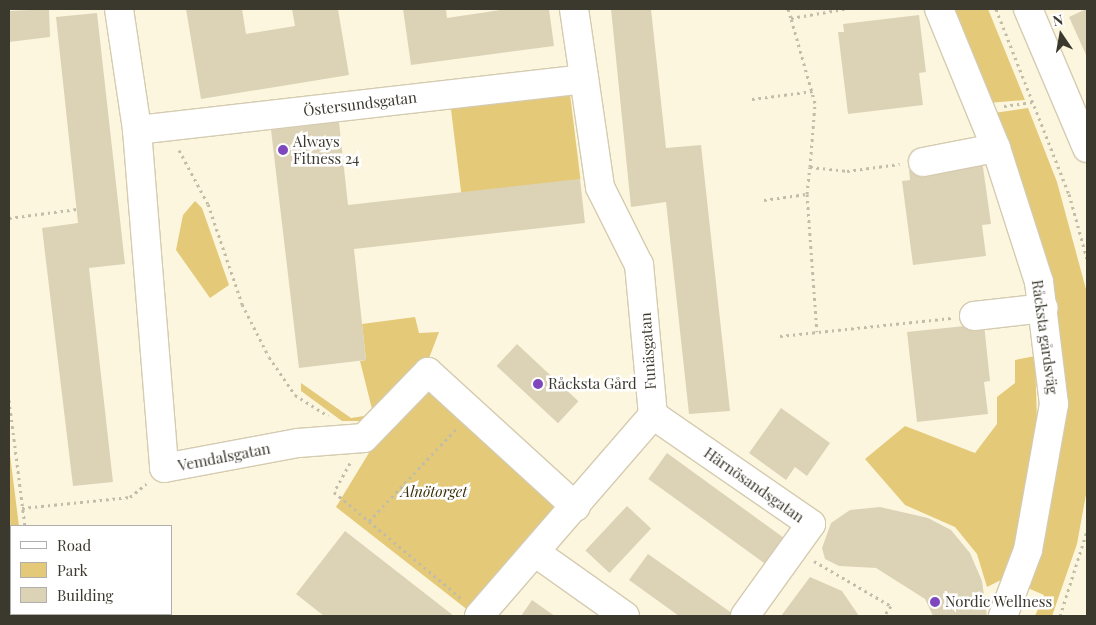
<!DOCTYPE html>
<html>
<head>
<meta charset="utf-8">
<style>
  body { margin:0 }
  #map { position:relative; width:1096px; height:625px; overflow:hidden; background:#fdf6df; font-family:"Playfair Display",serif }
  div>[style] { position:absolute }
  .green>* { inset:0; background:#e4c978; transform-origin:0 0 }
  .building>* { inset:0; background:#dcd3b7; transform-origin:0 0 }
  .path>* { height:3px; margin-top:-1.5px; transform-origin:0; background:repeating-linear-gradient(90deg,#c2bda9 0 2.5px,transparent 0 6.5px) }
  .roads { filter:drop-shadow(1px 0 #d4cbb0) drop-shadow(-1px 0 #d4cbb0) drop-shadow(0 1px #d4cbb0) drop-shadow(0 -1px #d4cbb0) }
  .minor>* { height:28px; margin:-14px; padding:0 14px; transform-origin:14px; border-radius:14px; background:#fff }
  .dots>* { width:14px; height:14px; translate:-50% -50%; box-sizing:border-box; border:2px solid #fff; border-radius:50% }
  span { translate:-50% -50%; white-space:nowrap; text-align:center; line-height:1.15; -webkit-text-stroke:5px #fff; paint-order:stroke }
  .street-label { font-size:15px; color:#3b382d }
  .poi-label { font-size:15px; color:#3b382d }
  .left { translate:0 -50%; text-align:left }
  .park-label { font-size:15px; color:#3b2f07; font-style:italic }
  .frame { position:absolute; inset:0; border:10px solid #3b382d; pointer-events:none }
  .legend { position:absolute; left:10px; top:525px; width:162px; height:90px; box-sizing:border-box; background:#fff; border:1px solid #b1afab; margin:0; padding:6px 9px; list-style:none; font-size:15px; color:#3b382d }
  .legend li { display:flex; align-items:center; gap:10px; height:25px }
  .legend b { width:25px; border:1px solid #b1afab }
  .north { position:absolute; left:1036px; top:10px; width:50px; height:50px; -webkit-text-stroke:4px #fff; paint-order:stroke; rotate:348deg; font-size:14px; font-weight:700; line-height:20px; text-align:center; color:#3b382d }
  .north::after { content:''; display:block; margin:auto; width:18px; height:22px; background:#3b382d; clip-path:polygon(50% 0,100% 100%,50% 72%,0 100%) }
</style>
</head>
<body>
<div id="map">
  <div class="green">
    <i style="clip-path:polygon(953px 9px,988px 9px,1025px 100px,988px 103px)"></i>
    <i style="left:570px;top:94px;width:86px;height:120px;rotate:83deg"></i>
    <i style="clip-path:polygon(1028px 108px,1057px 182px,1087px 293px,1087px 489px,1077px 544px,1052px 616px,1035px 616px,1044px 595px,1023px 586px,1059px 421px,1063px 360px,1046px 267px,994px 113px)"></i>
    <i style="clip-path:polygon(195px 201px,202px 208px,229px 285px,210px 298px,176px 250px,183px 215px)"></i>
    <i style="clip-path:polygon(415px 317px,419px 333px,439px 332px,426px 366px,365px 421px,342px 421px,301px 391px,301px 383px,351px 418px,364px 416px,372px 409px,360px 361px,366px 360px,362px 324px)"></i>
    <i style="clip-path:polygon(1035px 356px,1037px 421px,1014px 557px,1005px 578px,987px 587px,977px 554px,955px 527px,905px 505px,865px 459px,905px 426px,975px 453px,997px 424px,997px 397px,1015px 383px,1015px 360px)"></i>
    <i style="clip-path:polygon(427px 388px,558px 507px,469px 611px,336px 507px,378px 438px)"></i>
    <i style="clip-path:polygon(9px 447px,19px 526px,11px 526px,11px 585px)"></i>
    <i style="clip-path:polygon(9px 597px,11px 614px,48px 616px,12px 616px,9px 614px)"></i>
  </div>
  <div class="building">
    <i style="clip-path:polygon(49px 9px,50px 37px,9px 42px,9px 11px)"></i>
    <i style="clip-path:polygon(186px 9px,242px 9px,246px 34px,295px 26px,292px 9px,338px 9px,349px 75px,201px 99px)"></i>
    <i style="clip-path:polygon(403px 9px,446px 9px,447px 18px,507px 9px,549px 9px,554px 46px,411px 65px)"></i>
    <i style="clip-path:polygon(611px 9px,651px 9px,666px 148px,701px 145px,730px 411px,689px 414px,666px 202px,631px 207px)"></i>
    <i style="clip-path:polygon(1086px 9px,1087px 9px,1087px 57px,1069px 17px)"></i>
    <i style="clip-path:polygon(97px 13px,125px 264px,89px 268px,113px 482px,73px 486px,42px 228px,78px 223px,56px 17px)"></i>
    <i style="clip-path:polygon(919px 15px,926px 72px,919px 73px,923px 105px,848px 114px,838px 32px,844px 32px,843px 24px)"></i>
    <i style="clip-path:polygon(339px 122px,348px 205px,580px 179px,585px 223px,354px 249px,366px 360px,299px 368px,271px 130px)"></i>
    <i style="clip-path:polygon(982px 160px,991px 224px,982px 225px,986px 256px,913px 265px,902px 181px,910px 180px,909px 170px)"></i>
    <i style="clip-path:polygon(984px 324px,990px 381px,984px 382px,988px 414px,917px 422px,907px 332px)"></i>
    <i style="left:517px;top:344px;width:84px;height:30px;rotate:43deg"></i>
    <i style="clip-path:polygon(781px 408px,830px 443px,807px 476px,795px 467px,786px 480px,749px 453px)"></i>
    <i style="left:667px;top:453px;width:146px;height:32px;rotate:36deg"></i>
    <i style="left:627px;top:506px;width:33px;height:61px;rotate:43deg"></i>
    <i style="clip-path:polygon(880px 507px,928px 518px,951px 530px,970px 553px,982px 581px,987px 616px,933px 616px,925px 599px,876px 568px,839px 566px,825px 559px,822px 548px,831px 523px,850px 510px)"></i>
    <i style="clip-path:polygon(345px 531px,454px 616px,324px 616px,296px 594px)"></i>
    <i style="clip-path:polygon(648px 554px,736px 616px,679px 616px,629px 580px)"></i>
    <i style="clip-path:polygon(810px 577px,842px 591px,859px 616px,781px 616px)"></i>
    <i style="clip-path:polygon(532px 600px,549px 612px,555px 616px,521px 616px)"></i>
  </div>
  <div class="path">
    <i style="left:788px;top:9px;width:9px;rotate:72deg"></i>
    <i style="left:996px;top:9px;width:199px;rotate:68.5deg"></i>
    <i style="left:1069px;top:194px;width:67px;rotate:74.5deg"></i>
    <i style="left:752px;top:99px;width:62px;rotate:-7.5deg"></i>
    <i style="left:1004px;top:106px;width:29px;rotate:-8deg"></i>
    <i style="left:179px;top:150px;width:61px;rotate:61.8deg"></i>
    <i style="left:208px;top:204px;width:106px;rotate:71.2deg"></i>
    <i style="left:242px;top:304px;width:59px;rotate:63deg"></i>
    <i style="left:269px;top:357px;width:46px;rotate:55.6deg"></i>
    <i style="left:295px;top:395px;width:39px;rotate:32deg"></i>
    <i style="left:810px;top:167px;width:64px;rotate:-85.5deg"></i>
    <i style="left:815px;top:103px;width:88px;rotate:-105.8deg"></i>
    <i style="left:791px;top:18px;width:54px;rotate:-9.6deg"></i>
    <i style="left:807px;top:194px;width:138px;rotate:85.9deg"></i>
    <i style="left:764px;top:200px;width:43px;rotate:-7.9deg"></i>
    <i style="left:807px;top:194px;width:27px;rotate:-84deg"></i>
    <i style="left:810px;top:167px;width:37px;rotate:6deg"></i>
    <i style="left:847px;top:171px;width:53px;rotate:-7.5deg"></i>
    <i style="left:9px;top:218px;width:69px;rotate:-7.5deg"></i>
    <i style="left:780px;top:336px;width:172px;rotate:-6deg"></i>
    <i style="left:9px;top:400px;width:127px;rotate:82.8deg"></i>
    <i style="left:350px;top:463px;width:33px;rotate:119deg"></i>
    <i style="left:334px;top:492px;width:167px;rotate:39.9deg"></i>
    <i style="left:22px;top:508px;width:109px;rotate:-5.8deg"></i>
    <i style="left:130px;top:497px;width:21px;rotate:-39deg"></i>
    <i style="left:369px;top:521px;width:127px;rotate:-46.6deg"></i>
    <i style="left:814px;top:561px;width:89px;rotate:30.3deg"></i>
    <i style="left:891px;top:606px;width:12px;rotate:125deg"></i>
    <i style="left:9px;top:592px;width:3px;rotate:45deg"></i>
    <i style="left:52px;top:614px;width:5px;rotate:22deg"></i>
    <i style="left:78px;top:614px;width:2px;rotate:63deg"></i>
    <i style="left:1060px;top:616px;width:89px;rotate:-72.4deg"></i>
  </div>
  <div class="roads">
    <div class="minor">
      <i style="left:119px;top:9px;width:122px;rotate:81.5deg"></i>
      <i style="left:137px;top:130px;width:339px;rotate:85.4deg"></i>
      <i style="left:164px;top:468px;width:136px;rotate:-10.6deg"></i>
      <i style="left:298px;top:443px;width:66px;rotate:-4.3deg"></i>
      <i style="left:364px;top:438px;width:92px;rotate:-45.9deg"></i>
      <i style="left:428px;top:372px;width:200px;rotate:42.4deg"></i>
      <i style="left:939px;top:9px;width:150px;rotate:67.7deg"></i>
      <i style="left:996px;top:148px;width:141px;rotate:72.2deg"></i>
      <i style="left:1039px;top:282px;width:123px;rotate:83deg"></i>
      <i style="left:1054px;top:404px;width:148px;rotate:100.1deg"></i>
      <i style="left:1028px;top:550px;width:71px;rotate:110.7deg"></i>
      <i style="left:1028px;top:9px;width:151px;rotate:67deg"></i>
      <i style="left:137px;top:130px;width:450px;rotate:-6.5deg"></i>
      <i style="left:923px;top:162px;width:74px;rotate:-10.9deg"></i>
      <i style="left:974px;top:316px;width:70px;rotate:-6.5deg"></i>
      <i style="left:653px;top:415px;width:192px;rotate:34.6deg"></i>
      <i style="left:811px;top:524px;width:113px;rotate:125.7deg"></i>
      <i style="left:536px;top:553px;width:109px;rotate:35.3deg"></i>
      <i style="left:479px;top:616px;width:266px;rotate:-49.1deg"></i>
      <i style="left:653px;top:415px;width:151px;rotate:-95.3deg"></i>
      <i style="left:639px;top:265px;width:87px;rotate:-116.6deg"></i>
      <i style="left:600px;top:187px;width:180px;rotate:-98.3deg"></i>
    </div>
  </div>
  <div class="dots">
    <i style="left:283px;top:150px;background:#7e47be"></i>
    <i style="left:538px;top:384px;background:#7e47be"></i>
    <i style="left:935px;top:602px;background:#7e47be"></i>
  </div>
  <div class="street-label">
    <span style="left:360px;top:104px;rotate:-7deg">Östersundsgatan</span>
    <span style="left:1045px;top:337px;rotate:82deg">Råcksta gårdsväg</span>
    <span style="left:648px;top:351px;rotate:-94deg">Funäsgatan</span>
    <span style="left:224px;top:457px;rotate:-11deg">Vemdalsgatan</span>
    <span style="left:754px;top:485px;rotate:35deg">Härnösandsgatan</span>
  </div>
  <div class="poi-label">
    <span class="left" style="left:293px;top:150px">Always<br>Fitness 24</span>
    <span class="left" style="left:548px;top:384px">Råcksta Gård</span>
    <span class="left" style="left:945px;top:602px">Nordic Wellness</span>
  </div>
  <div class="park-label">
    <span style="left:434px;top:492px">Alnötorget</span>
  </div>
  <div class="frame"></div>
  <ul class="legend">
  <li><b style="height:6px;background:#fff"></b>Road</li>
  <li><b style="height:14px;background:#e4c978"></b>Park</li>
  <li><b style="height:14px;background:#dcd3b7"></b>Building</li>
  </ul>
  <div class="north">N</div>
</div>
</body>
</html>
